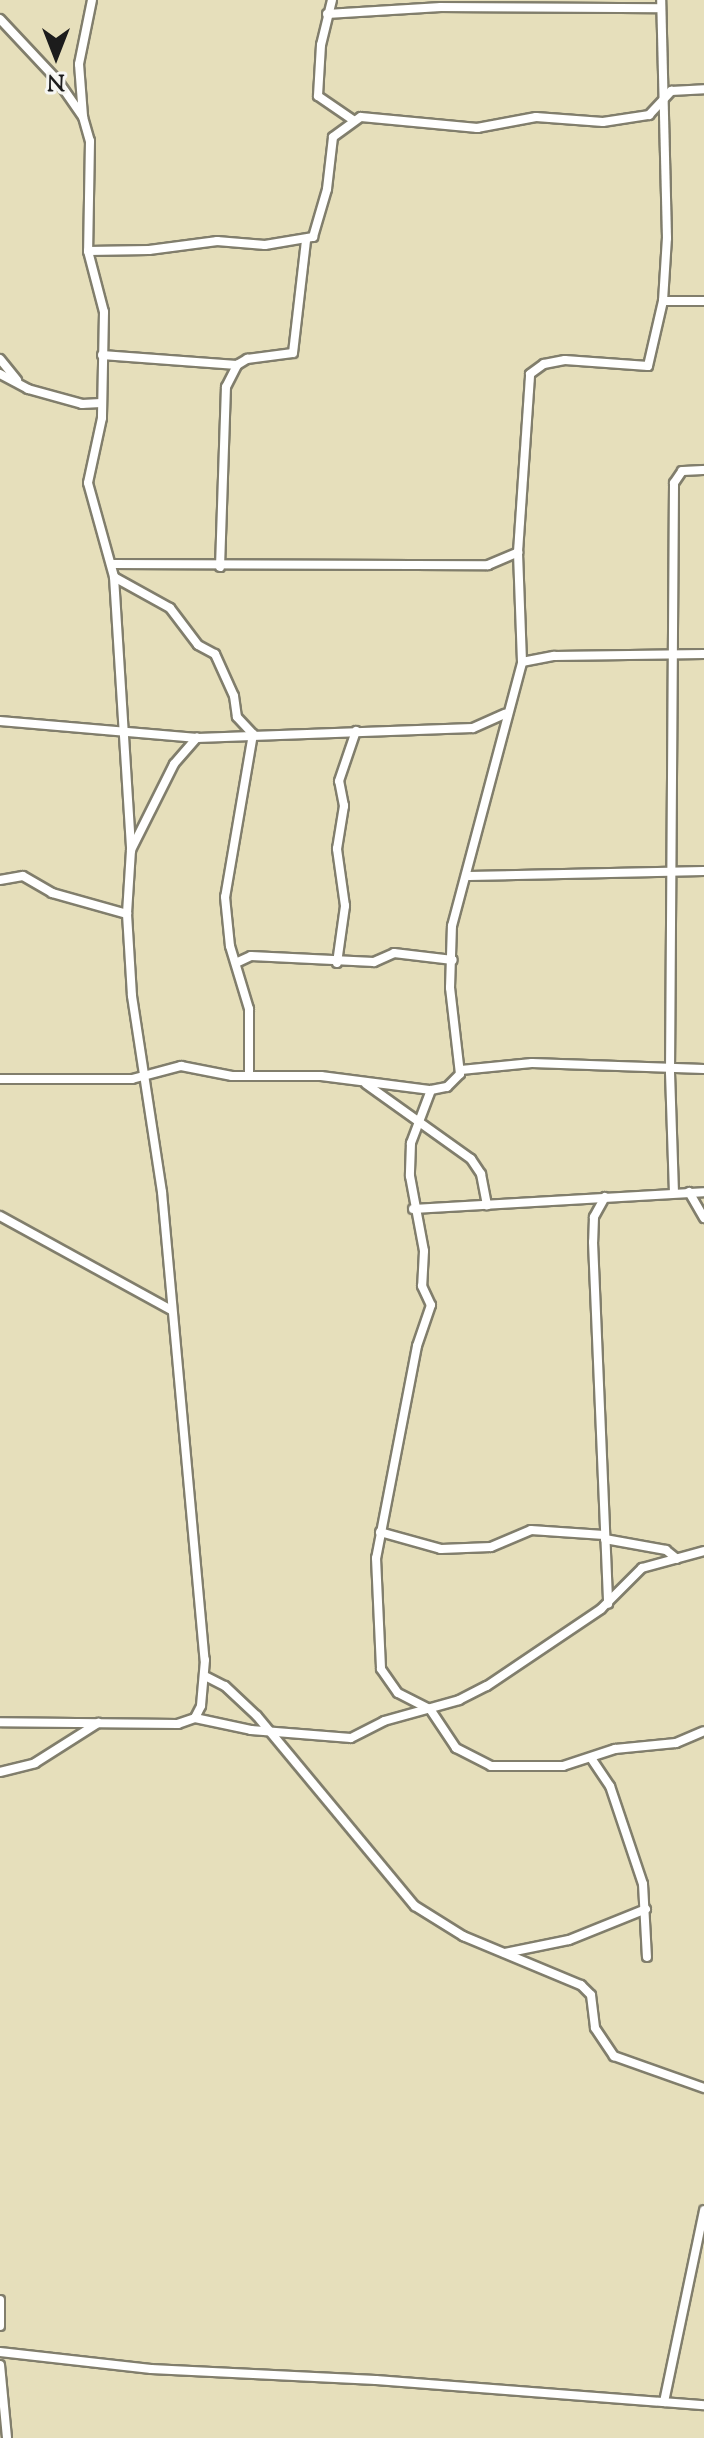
<!DOCTYPE html>
<html>
<head>
<meta charset="utf-8">
<style>
  body { margin:0 }
  #map { position:relative; width:704px; height:2438px; overflow:hidden; background:#e6dfbb; font-family:"Sorts Mill Goudy",serif }
  div>[style] { position:absolute }
  .roads { filter:drop-shadow(2px 0 #817e6c) drop-shadow(-2px 0 #817e6c) drop-shadow(0 2px #817e6c) drop-shadow(0 -2px #817e6c) }
  .street>* { height:8px; margin:-4px; padding:0 4px; transform-origin:4px; border-radius:4px; background:#fff }
  span { translate:-50% -50%; white-space:nowrap; text-align:center; line-height:1.15; -webkit-text-stroke:6px #f6f6f2; paint-order:stroke }
  .north { position:absolute; left:16px; top:16px; width:80px; height:80px; -webkit-text-stroke:6px #f6f6f2; paint-order:stroke; rotate:180deg; font-size:22px; font-weight:700; line-height:32px; text-align:center; color:#1c1c1c }
  .north::after { content:''; display:block; margin:auto; width:28px; height:36px; background:#1c1c1c; clip-path:polygon(50% 0,100% 100%,50% 72%,0 100%) }
</style>
</head>
<body>
<div id="map">
  <div class="roads">
    <div class="street">
      <i style="left:332px;top:0;width:46px;rotate:103.7deg"></i>
      <i style="left:321px;top:45px;width:51px;rotate:93.4deg"></i>
      <i style="left:318px;top:96px;width:42px;rotate:34.4deg"></i>
      <i style="left:327px;top:14px;width:114px;rotate:-3.5deg"></i>
      <i style="left:441px;top:7px;width:220px;rotate:0.3deg"></i>
      <i style="left:0;top:19px;width:85px;rotate:46.9deg"></i>
      <i style="left:58px;top:81px;width:44px;rotate:55.2deg"></i>
      <i style="left:83px;top:117px;width:25px;rotate:74deg"></i>
      <i style="left:90px;top:141px;width:110px;rotate:91deg"></i>
      <i style="left:88px;top:251px;width:63px;rotate:75.3deg"></i>
      <i style="left:104px;top:312px;width:106px;rotate:91.1deg"></i>
      <i style="left:102px;top:418px;width:66px;rotate:102.2deg"></i>
      <i style="left:88px;top:483px;width:98px;rotate:74.5deg"></i>
      <i style="left:114px;top:577px;width:274px;rotate:86.4deg"></i>
      <i style="left:131px;top:850px;width:64px;rotate:93.6deg"></i>
      <i style="left:127px;top:914px;width:82px;rotate:86.5deg"></i>
      <i style="left:132px;top:996px;width:198px;rotate:81.3deg"></i>
      <i style="left:162px;top:1192px;width:470px;rotate:84.8deg"></i>
      <i style="left:205px;top:1660px;width:46px;rotate:95deg"></i>
      <i style="left:201px;top:1706px;width:13px;rotate:117deg"></i>
      <i style="left:195px;top:1718px;width:18px;rotate:161deg"></i>
      <i style="left:178px;top:1724px;width:178px;rotate:-179.4deg"></i>
      <i style="left:83px;top:116px;width:52px;rotate:-94.4deg"></i>
      <i style="left:79px;top:64px;width:65px;rotate:-78.5deg"></i>
      <i style="left:88px;top:251px;width:61px;rotate:-0.9deg"></i>
      <i style="left:149px;top:250px;width:69px;rotate:-7.5deg"></i>
      <i style="left:217px;top:241px;width:48px;rotate:4.8deg"></i>
      <i style="left:265px;top:245px;width:49px;rotate:-9.5deg"></i>
      <i style="left:313px;top:237px;width:50px;rotate:-73.7deg"></i>
      <i style="left:327px;top:189px;width:52px;rotate:-83.4deg"></i>
      <i style="left:333px;top:137px;width:34px;rotate:-36deg"></i>
      <i style="left:361px;top:117px;width:117px;rotate:5.4deg"></i>
      <i style="left:477px;top:128px;width:60px;rotate:-10.6deg"></i>
      <i style="left:536px;top:117px;width:67px;rotate:4.3deg"></i>
      <i style="left:603px;top:122px;width:47px;rotate:-8.7deg"></i>
      <i style="left:649px;top:115px;width:33px;rotate:-47deg"></i>
      <i style="left:671px;top:91px;width:33px;rotate:-3deg"></i>
      <i style="left:663px;top:301px;width:41px"></i>
      <i style="left:102px;top:355px;width:135px;rotate:4.2deg"></i>
      <i style="left:0;top:359px;width:27px;rotate:51deg"></i>
      <i style="left:0;top:374px;width:32px;rotate:28deg"></i>
      <i style="left:28px;top:389px;width:56px;rotate:15.5deg"></i>
      <i style="left:82px;top:404px;width:19px;rotate:-3deg"></i>
      <i style="left:111px;top:564px;width:377px;rotate:0.2deg"></i>
      <i style="left:488px;top:565px;width:33px;rotate:-23deg"></i>
      <i style="left:220px;top:567px;width:180px;rotate:-88.1deg"></i>
      <i style="left:226px;top:387px;width:25px;rotate:-63deg"></i>
      <i style="left:237px;top:365px;width:12px;rotate:-31deg"></i>
      <i style="left:247px;top:359px;width:46px;rotate:-7.4deg"></i>
      <i style="left:293px;top:353px;width:114px;rotate:-83.4deg"></i>
      <i style="left:114px;top:577px;width:64px;rotate:29deg"></i>
      <i style="left:170px;top:608px;width:46px;rotate:52.9deg"></i>
      <i style="left:198px;top:645px;width:19px;rotate:28deg"></i>
      <i style="left:215px;top:654px;width:46px;rotate:65.7deg"></i>
      <i style="left:234px;top:696px;width:21px;rotate:82deg"></i>
      <i style="left:237px;top:717px;width:23px;rotate:47deg"></i>
      <i style="left:253px;top:734px;width:165px;rotate:99.7deg"></i>
      <i style="left:225px;top:897px;width:49px;rotate:84.2deg"></i>
      <i style="left:230px;top:946px;width:66px;rotate:73.2deg"></i>
      <i style="left:249px;top:1009px;width:67px;rotate:90deg"></i>
      <i style="left:522px;top:662px;width:33px;rotate:-11deg"></i>
      <i style="left:554px;top:656px;width:150px;rotate:-0.8deg"></i>
      <i style="left:0;top:721px;width:198px;rotate:4.9deg"></i>
      <i style="left:197px;top:738px;width:276px;rotate:-2.1deg"></i>
      <i style="left:473px;top:728px;width:35px;rotate:-24deg"></i>
      <i style="left:131px;top:850px;width:96px;rotate:-63.4deg"></i>
      <i style="left:174px;top:764px;width:35px;rotate:-49deg"></i>
      <i style="left:469px;top:876px;width:235px;rotate:-1.2deg"></i>
      <i style="left:0;top:880px;width:23px;rotate:-10deg"></i>
      <i style="left:23px;top:876px;width:34px;rotate:30deg"></i>
      <i style="left:52px;top:893px;width:78px;rotate:15.6deg"></i>
      <i style="left:238px;top:962px;width:14px;rotate:-25deg"></i>
      <i style="left:251px;top:956px;width:123px;rotate:2.8deg"></i>
      <i style="left:374px;top:962px;width:22px;rotate:-24deg"></i>
      <i style="left:394px;top:953px;width:59px;rotate:6.8deg"></i>
      <i style="left:337px;top:963px;width:58px;rotate:-82deg"></i>
      <i style="left:345px;top:906px;width:58px;rotate:-98deg"></i>
      <i style="left:337px;top:849px;width:44px;rotate:-80.8deg"></i>
      <i style="left:344px;top:806px;width:25px;rotate:-101deg"></i>
      <i style="left:339px;top:781px;width:53px;rotate:-71.2deg"></i>
      <i style="left:461px;top:1070px;width:71px;rotate:-5.6deg"></i>
      <i style="left:532px;top:1063px;width:172px;rotate:2deg"></i>
      <i style="left:0;top:1079px;width:132px"></i>
      <i style="left:132px;top:1079px;width:51px;rotate:-14.9deg"></i>
      <i style="left:181px;top:1066px;width:52px;rotate:11.1deg"></i>
      <i style="left:232px;top:1076px;width:89px"></i>
      <i style="left:321px;top:1076px;width:111px;rotate:7.3deg"></i>
      <i style="left:431px;top:1090px;width:16px;rotate:-11deg"></i>
      <i style="left:447px;top:1087px;width:18px;rotate:-45deg"></i>
      <i style="left:460px;top:1074px;width:87px;rotate:-96.6deg"></i>
      <i style="left:450px;top:988px;width:62px;rotate:-88.2deg"></i>
      <i style="left:452px;top:926px;width:273px;rotate:-75.1deg"></i>
      <i style="left:522px;top:662px;width:110px;rotate:-92.1deg"></i>
      <i style="left:518px;top:552px;width:178px;rotate:-86.1deg"></i>
      <i style="left:530px;top:374px;width:17px;rotate:-36deg"></i>
      <i style="left:544px;top:364px;width:21px;rotate:-11deg"></i>
      <i style="left:565px;top:360px;width:83px;rotate:4.1deg"></i>
      <i style="left:648px;top:366px;width:67px;rotate:-77deg"></i>
      <i style="left:663px;top:301px;width:63px;rotate:-86.4deg"></i>
      <i style="left:667px;top:238px;width:238px;rotate:-91.4deg"></i>
      <i style="left:366px;top:1084px;width:129px;rotate:35.5deg"></i>
      <i style="left:471px;top:1159px;width:18px;rotate:56deg"></i>
      <i style="left:481px;top:1174px;width:32px;rotate:79deg"></i>
      <i style="left:431px;top:1090px;width:57px;rotate:110.7deg"></i>
      <i style="left:411px;top:1143px;width:33px;rotate:92deg"></i>
      <i style="left:410px;top:1176px;width:76px;rotate:79.4deg"></i>
      <i style="left:424px;top:1251px;width:35px;rotate:93deg"></i>
      <i style="left:422px;top:1286px;width:21px;rotate:65deg"></i>
      <i style="left:431px;top:1305px;width:43px;rotate:108.9deg"></i>
      <i style="left:417px;top:1346px;width:216px;rotate:100.9deg"></i>
      <i style="left:376px;top:1558px;width:111px;rotate:87.4deg"></i>
      <i style="left:381px;top:1669px;width:29px;rotate:55deg"></i>
      <i style="left:398px;top:1693px;width:36px;rotate:27deg"></i>
      <i style="left:430px;top:1709px;width:47px;rotate:56.3deg"></i>
      <i style="left:456px;top:1748px;width:39px;rotate:27deg"></i>
      <i style="left:491px;top:1766px;width:72px"></i>
      <i style="left:563px;top:1766px;width:55px;rotate:-18.1deg"></i>
      <i style="left:615px;top:1749px;width:61px;rotate:-5.6deg"></i>
      <i style="left:676px;top:1743px;width:30px;rotate:-23deg"></i>
      <i style="left:689px;top:1192px;width:30px;rotate:60deg"></i>
      <i style="left:674px;top:1193px;width:121px;rotate:-91.9deg"></i>
      <i style="left:670px;top:1072px;width:589px;rotate:-89.61deg"></i>
      <i style="left:674px;top:483px;width:14px;rotate:-56deg"></i>
      <i style="left:682px;top:471px;width:22px;rotate:-3deg"></i>
      <i style="left:605px;top:1197px;width:23px;rotate:119deg"></i>
      <i style="left:594px;top:1217px;width:25px;rotate:92deg"></i>
      <i style="left:593px;top:1242px;width:362px;rotate:87.6deg"></i>
      <i style="left:413px;top:1209px;width:291px;rotate:-3.3deg"></i>
      <i style="left:0;top:1216px;width:195px;rotate:28.8deg"></i>
      <i style="left:380px;top:1532px;width:63px;rotate:15.6deg"></i>
      <i style="left:441px;top:1549px;width:50px;rotate:-2.3deg"></i>
      <i style="left:491px;top:1547px;width:43px;rotate:-23deg"></i>
      <i style="left:531px;top:1530px;width:73px;rotate:3.9deg"></i>
      <i style="left:605px;top:1539px;width:62px;rotate:10.2deg"></i>
      <i style="left:666px;top:1550px;width:14px;rotate:39deg"></i>
      <i style="left:205px;top:1676px;width:22px;rotate:27deg"></i>
      <i style="left:225px;top:1686px;width:44px;rotate:43.2deg"></i>
      <i style="left:257px;top:1716px;width:247px;rotate:50.3deg"></i>
      <i style="left:415px;top:1906px;width:57px;rotate:32deg"></i>
      <i style="left:463px;top:1936px;width:128px;rotate:22.6deg"></i>
      <i style="left:581px;top:1985px;width:14px;rotate:45deg"></i>
      <i style="left:591px;top:1995px;width:33px;rotate:83deg"></i>
      <i style="left:595px;top:2028px;width:34px;rotate:56deg"></i>
      <i style="left:614px;top:2056px;width:96px;rotate:19.6deg"></i>
      <i style="left:195px;top:1718px;width:57px;rotate:12.1deg"></i>
      <i style="left:251px;top:1730px;width:100px;rotate:4.6deg"></i>
      <i style="left:351px;top:1738px;width:37px;rotate:-27deg"></i>
      <i style="left:384px;top:1721px;width:78px;rotate:-15.6deg"></i>
      <i style="left:459px;top:1700px;width:31px;rotate:-27deg"></i>
      <i style="left:487px;top:1686px;width:138px;rotate:-34deg"></i>
      <i style="left:601px;top:1609px;width:58px;rotate:-45deg"></i>
      <i style="left:642px;top:1568px;width:64px;rotate:-15.3deg"></i>
      <i style="left:591px;top:1758px;width:34px;rotate:56deg"></i>
      <i style="left:610px;top:1786px;width:103px;rotate:71.4deg"></i>
      <i style="left:643px;top:1884px;width:73px;rotate:86.9deg"></i>
      <i style="left:0;top:1772px;width:36px;rotate:-14deg"></i>
      <i style="left:35px;top:1763px;width:75px;rotate:-32.4deg"></i>
      <i style="left:505px;top:1953px;width:65px;rotate:-11.5deg"></i>
      <i style="left:569px;top:1940px;width:83px;rotate:-21.9deg"></i>
      <i style="left:0;top:2300px;width:26px;rotate:90deg"></i>
      <i style="left:0;top:2352px;width:152px;rotate:6.4deg"></i>
      <i style="left:151px;top:2369px;width:225px;rotate:2.8deg"></i>
      <i style="left:376px;top:2380px;width:329px;rotate:4.4deg"></i>
      <i style="left:0;top:2365px;width:73px;rotate:84.5deg"></i>
      <i style="left:664px;top:2402px;width:196px;rotate:-78.2deg"></i>
    </div>
  </div>
  <div class="north">N</div>
</div>
</body>
</html>
